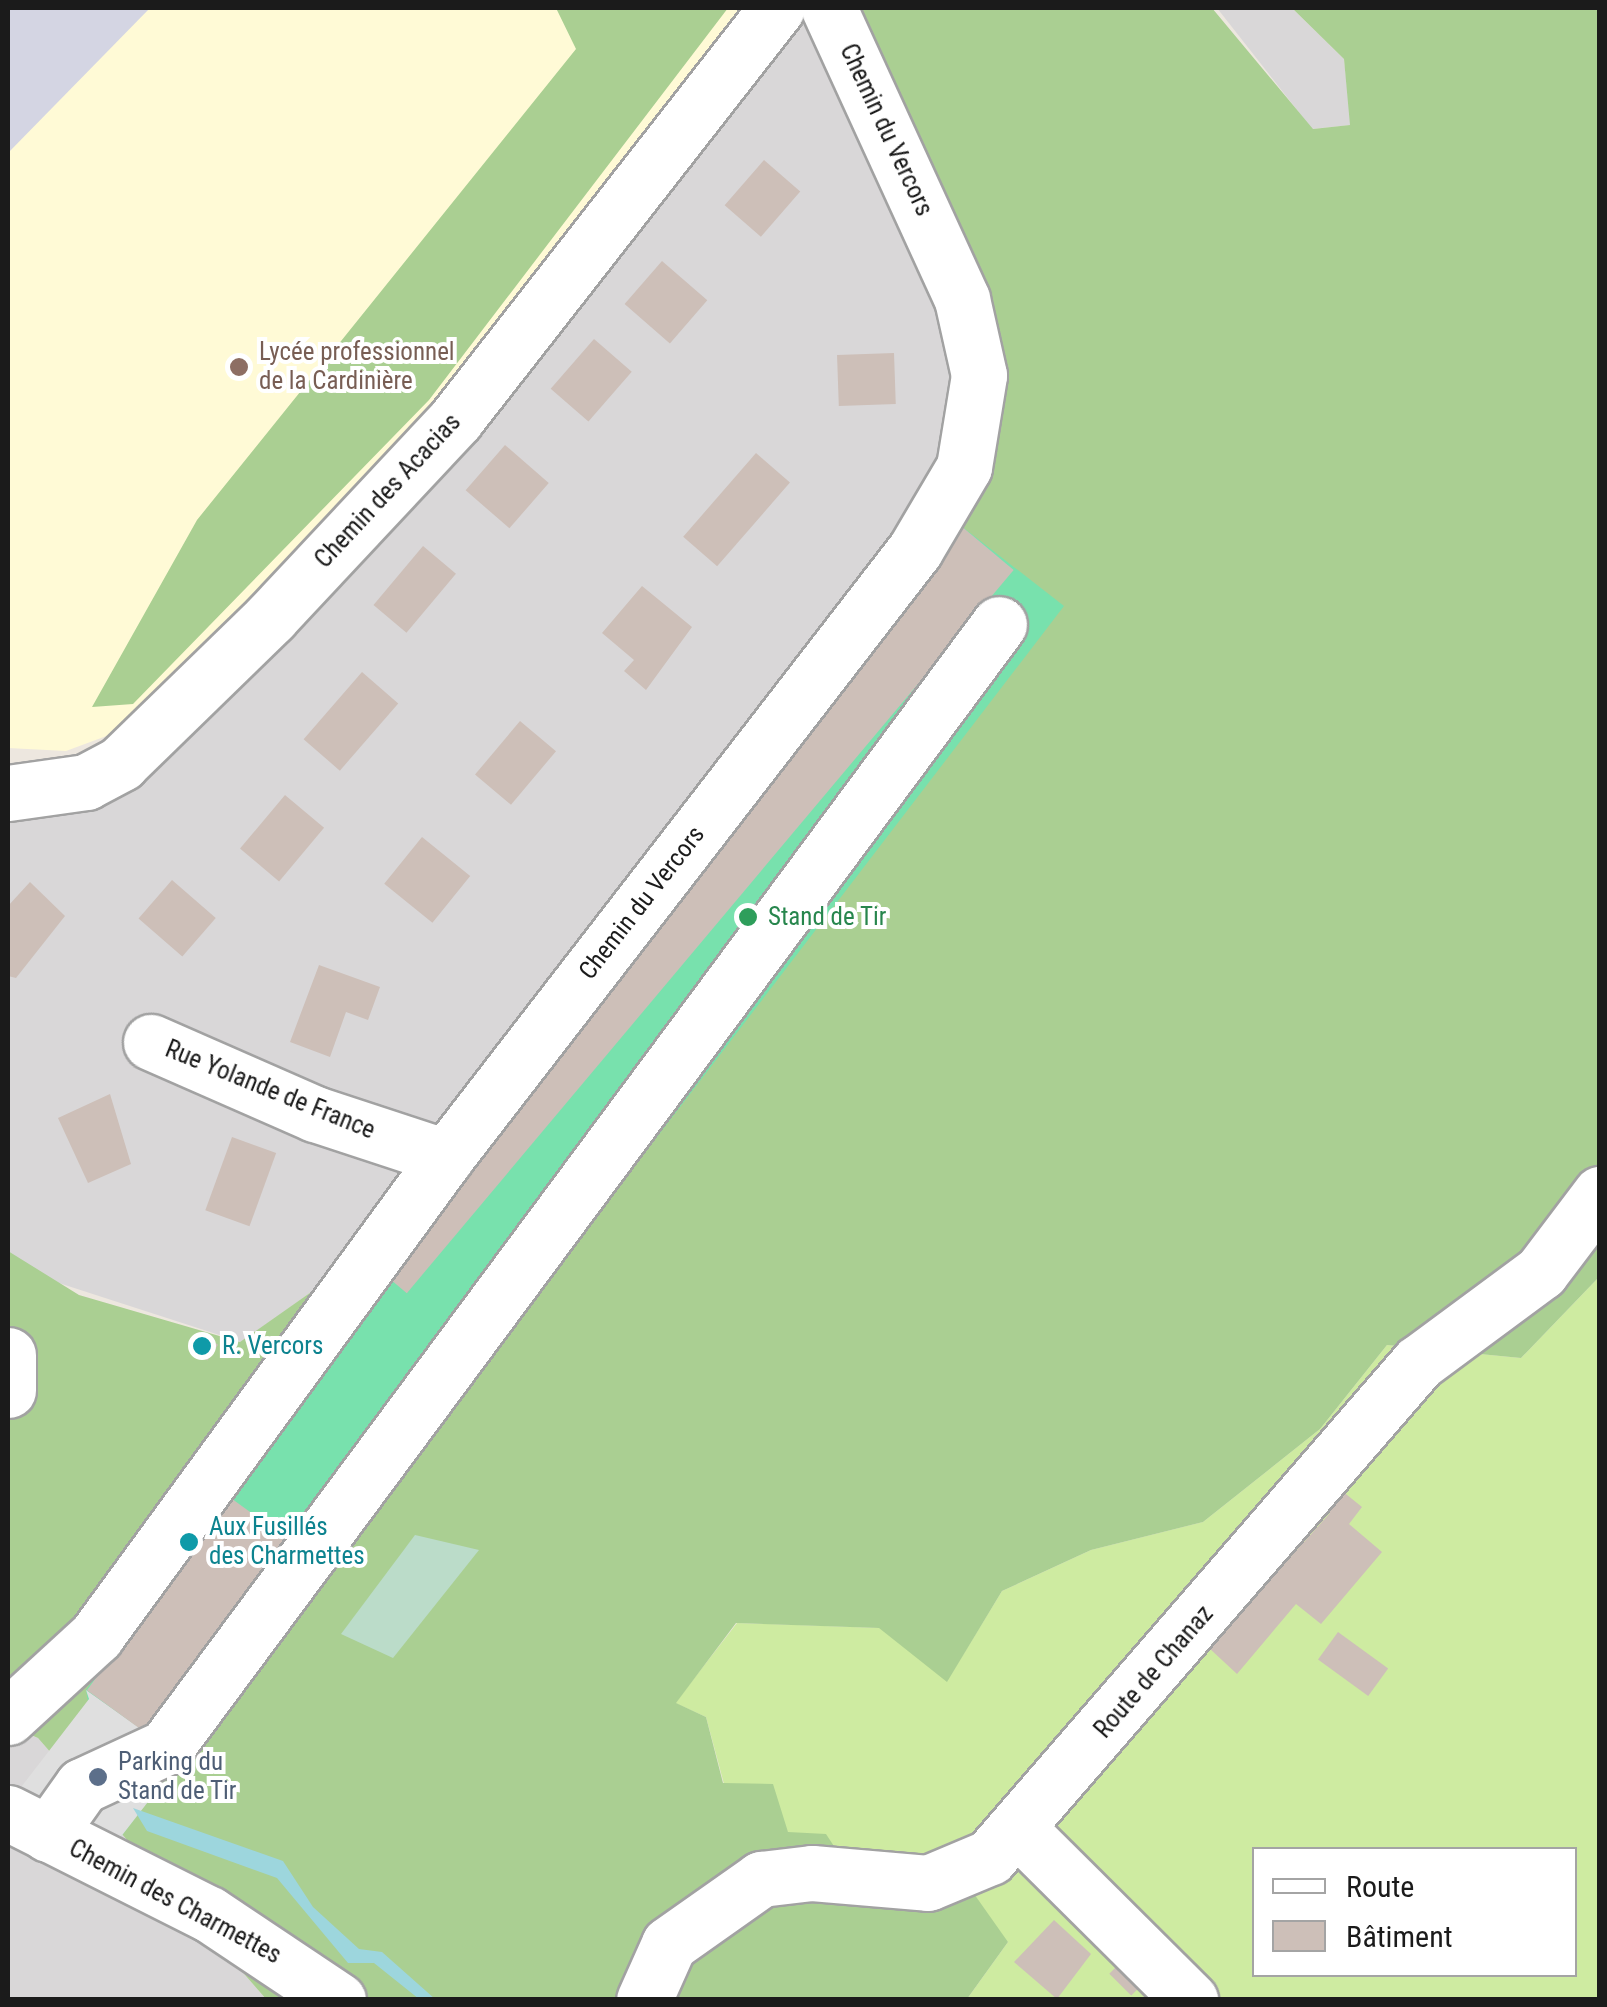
<!DOCTYPE html>
<html>
<head>
<meta charset="utf-8">
<style>
  body { margin:0 }
  #map { position:relative; width:1607px; height:2007px; overflow:hidden; background:#ede7df; font-family:"Roboto Condensed",sans-serif }
  div>[style] { position:absolute }
  .residential>* { inset:0; background:#d9d7d8 }
  .education>* { inset:0; background:#fffad6 }
  .grass>* { inset:0; background:#ceeba1 }
  .forest>* { inset:0; background:#aacf92 }
  .wetland>* { inset:0; background:#bbdcc9 }
  .pitch>* { inset:0; background:#78e1ad }
  .parking>* { inset:0; background:#dfdfdf }
  .plaza>* { inset:0; background:#d4d5e3 }
  .water>* { inset:0; background:#9dd6dd }
  .building>* { inset:0; background:#cdbfb8; transform-origin:0 0 }
  .roads { filter:drop-shadow(2px 0 #a2a2a2) drop-shadow(-2px 0 #a2a2a2) drop-shadow(0 2px #a2a2a2) drop-shadow(0 -2px #a2a2a2) }
  .minor>* { height:55px; margin:-27.5px; padding:0 27.5px; transform-origin:27.5px; border-radius:27.5px; background:#fff }
  .dots>* { width:28px; height:28px; translate:-50% -50%; box-sizing:border-box; border:5px solid #fff; border-radius:50% }
  span { translate:-50% -50%; white-space:nowrap; text-align:center; line-height:1.15; -webkit-text-stroke:8px #fff; paint-order:stroke }
  .street-label { font-size:25px; color:#1b1b1b }
  .education-label { font-size:25px; color:#785e54 }
  .left { translate:0 -50%; text-align:left }
  .leisure-label { font-size:25px; color:#27864d }
  .culture-label { font-size:25px; color:#0d838f }
  .service-label { font-size:25px; color:#4e5e75 }
  .frame { position:absolute; inset:0; border:10px solid #1b1b1b; pointer-events:none }
  .legend { position:absolute; left:1252px; top:1847px; width:325px; height:130px; box-sizing:border-box; background:#fff; border:2px solid #a4a4a4; margin:0; padding:12px 18px; list-style:none; font-size:30px; color:#1b1b1b }
  .legend li { display:flex; align-items:center; gap:20px; height:50px }
  .legend b { width:50px; border:2px solid #a4a4a4 }
</style>
</head>
<body>
<div id="map">
  <div class="residential">
    <i style="clip-path:polygon(777px 8px,829px 8px,918px 197px,975px 433px,381px 1243px,241px 1342px,31px 1274px,8px 1255px,8px 793px,86px 782px)"></i>
    <i style="clip-path:polygon(1217px 8px,1292px 8px,1344px 59px,1351px 125px,1312px 129px)"></i>
    <i style="clip-path:polygon(8px 1726px,38px 1738px,266px 1999px,8px 1999px)"></i>
  </div>
  <div class="education">
    <i style="clip-path:polygon(8px 8px,751px 8px,428px 421px,128px 728px,66px 751px,8px 748px)"></i>
  </div>
  <div class="grass">
    <i style="clip-path:polygon(evenodd,1599px 1277px,1599px 1999px,967px 1999px,1008px 1942px,788px 1832px,724px 1784px,706px 1717px,675px 1703px,737px 1623px,880px 1628px,947px 1681px,1002px 1591px,1091px 1550px,1203px 1522px,1320px 1429px,1387px 1345px,1521px 1358px,1599px 1277px,1254px 1850px,1574px 1850px,1574px 1974px,1254px 1974px,1254px 1850px)"></i>
  </div>
  <div class="forest">
    <i style="clip-path:polygon(556px 8px,728px 8px,429px 400px,133px 704px,92px 707px,197px 520px,576px 49px)"></i>
    <i style="clip-path:polygon(843px 8px,1212px 8px,1313px 129px,1350px 125px,1344px 59px,1292px 8px,1599px 8px,1599px 1277px,1521px 1358px,1387px 1345px,1320px 1429px,1203px 1522px,1091px 1550px,1002px 1591px,947px 1682px,879px 1628px,736px 1623px,676px 1703px,706px 1717px,723px 1783px,773px 1784px,788px 1832px,826px 1834px,864px 1892px,972px 1891px,1008px 1942px,967px 1999px,266px 1999px,38px 1738px,8px 1725px,8px 1251px,79px 1295px,240px 1342px,381px 1243px,984px 421px,1003px 346px,945px 206px)"></i>
  </div>
  <div class="wetland">
    <i style="clip-path:polygon(415px 1535px,479px 1550px,393px 1658px,341px 1634px)"></i>
  </div>
  <div class="pitch">
    <i style="clip-path:polygon(960px 525px,1064px 606px,113px 1847px,86px 1690px,384px 1273px,395px 1280px)"></i>
  </div>
  <div class="parking">
    <i style="clip-path:polygon(86px 1690px,182px 1758px,113px 1847px,15px 1795px,89px 1699px)"></i>
  </div>
  <div class="plaza">
    <i style="clip-path:polygon(8px 8px,150px 8px,8px 153px)"></i>
  </div>
  <div class="water">
    <i style="clip-path:polygon(133px 1808px,283px 1861px,313px 1907px,359px 1949px,382px 1952px,435px 1999px,419px 1999px,374px 1963px,348px 1963px,277px 1878px,147px 1831px)"></i>
  </div>
  <div class="building">
    <i style="left:764px;top:160px;width:48px;height:60px;rotate:41deg"></i>
    <i style="left:662px;top:261px;width:60px;height:57px;rotate:41deg"></i>
    <i style="left:594px;top:339px;width:50px;height:66px;rotate:41deg"></i>
    <i style="left:894px;top:353px;width:51px;height:57px;rotate:88deg"></i>
    <i style="left:505px;top:445px;width:58px;height:60px;rotate:41deg"></i>
    <i style="left:756px;top:453px;width:45px;height:111px;rotate:41deg"></i>
    <i style="left:960px;top:525px;width:70px;height:944px;rotate:40deg"></i>
    <i style="left:423px;top:546px;width:43px;height:77px;rotate:40deg"></i>
    <i style="clip-path:polygon(642px 586px,692px 627px,646px 690px,624px 671px,634px 660px,602px 633px)"></i>
    <i style="left:362px;top:672px;width:48px;height:89px;rotate:41deg"></i>
    <i style="left:520px;top:721px;width:47px;height:70px;rotate:40deg"></i>
    <i style="left:285px;top:795px;width:51px;height:70px;rotate:40deg"></i>
    <i style="left:422px;top:837px;width:62px;height:60px;rotate:39deg"></i>
    <i style="left:172px;top:880px;width:58px;height:51px;rotate:41deg"></i>
    <i style="clip-path:polygon(30px 882px,65px 916px,16px 978px,8px 976px,8px 906px)"></i>
    <i style="clip-path:polygon(319px 965px,380px 987px,368px 1020px,346px 1012px,330px 1057px,290px 1042px)"></i>
    <i style="clip-path:polygon(110px 1094px,131px 1164px,88px 1183px,58px 1118px)"></i>
    <i style="left:232px;top:1137px;width:47px;height:78px;rotate:20deg"></i>
    <i style="left:199px;top:1332px;width:23px;height:19px;rotate:34deg"></i>
    <i style="clip-path:polygon(1336px 1486px,1362px 1507px,1349px 1524px,1382px 1552px,1321px 1624px,1296px 1604px,1237px 1674px,1209px 1648px,1330px 1513px,1320px 1506px)"></i>
    <i style="left:228px;top:1496px;width:80px;height:240px;rotate:36deg"></i>
    <i style="left:1338px;top:1632px;width:62px;height:34px;rotate:36deg"></i>
    <i style="clip-path:polygon(1054px 1920px,1091px 1954px,1057px 1999px,1014px 1962px)"></i>
    <i style="left:1127px;top:1956px;width:31px;height:25px;rotate:45deg"></i>
  </div>
  <div class="roads">
    <div class="minor">
      <i style="left:8px;top:793px;width:79px;rotate:-8deg"></i>
      <i style="left:86px;top:782px;width:40px;rotate:-28deg"></i>
      <i style="left:121px;top:763px;width:209px;rotate:-44.2deg"></i>
      <i style="left:271px;top:617px;width:271px;rotate:-46.9deg"></i>
      <i style="left:456px;top:419px;width:521px;rotate:-52.01deg"></i>
      <i style="left:151px;top:1042px;width:179px;rotate:23.7deg"></i>
      <i style="left:315px;top:1114px;width:138px;rotate:18.2deg"></i>
      <i style="left:8px;top:1355px;width:35px;rotate:90deg"></i>
      <i style="left:8px;top:1717px;width:120px;rotate:-42.6deg"></i>
      <i style="left:96px;top:1636px;width:593px;rotate:-53.84deg"></i>
      <i style="left:446px;top:1157px;width:767px;rotate:-52.31deg"></i>
      <i style="left:915px;top:550px;width:96px;rotate:-59.4deg"></i>
      <i style="left:964px;top:467px;width:93px;rotate:-80.7deg"></i>
      <i style="left:979px;top:375px;width:78px;rotate:-102.6deg"></i>
      <i style="left:962px;top:299px;width:320px;rotate:-114.6deg"></i>
      <i style="left:8px;top:1813px;width:225px;rotate:26.7deg"></i>
      <i style="left:209px;top:1914px;width:155px;rotate:33.7deg"></i>
      <i style="left:1017px;top:1828px;width:244px;rotate:44.8deg"></i>
      <i style="left:48px;top:1834px;width:59px;rotate:-54.7deg"></i>
      <i style="left:82px;top:1786px;width:93px;rotate:-24.9deg"></i>
      <i style="left:166px;top:1747px;width:1398px;rotate:-53.43deg"></i>
      <i style="left:644px;top:2000px;width:61px;rotate:-65.9deg"></i>
      <i style="left:669px;top:1944px;width:113px;rotate:-35.2deg"></i>
      <i style="left:761px;top:1879px;width:51px;rotate:-6.7deg"></i>
      <i style="left:812px;top:1873px;width:116px;rotate:4.9deg"></i>
      <i style="left:928px;top:1883px;width:67px;rotate:-22.8deg"></i>
      <i style="left:990px;top:1857px;width:654px;rotate:-49.09deg"></i>
      <i style="left:1418px;top:1363px;width:153px;rotate:-36.5deg"></i>
      <i style="left:1541px;top:1272px;width:98px;rotate:-52.9deg"></i>
    </div>
  </div>
  <div class="dots">
    <i style="left:239px;top:367px;background:#8d6e63"></i>
    <i style="left:748px;top:917px;background:#2e9e5b"></i>
    <i style="left:202px;top:1346px;background:#0f9aa8"></i>
    <i style="left:189px;top:1542px;background:#0f9aa8"></i>
    <i style="left:98px;top:1777px;background:#5c6f8a"></i>
  </div>
  <div class="street-label">
    <span style="left:886px;top:130px;rotate:65deg">Chemin du Vercors</span>
    <span style="left:388px;top:491px;rotate:-47deg">Chemin des Acacias</span>
    <span style="left:642px;top:903px;rotate:-52deg">Chemin du Vercors</span>
    <span style="left:270px;top:1090px;rotate:22deg">Rue Yolande de France</span>
    <span style="left:1154px;top:1672px;rotate:-49deg">Route de Chanaz</span>
    <span style="left:175px;top:1902px;rotate:28deg">Chemin des Charmettes</span>
  </div>
  <div class="education-label">
    <span class="left" style="left:259px;top:367px">Lycée professionnel<br>de la Cardinière</span>
  </div>
  <div class="leisure-label">
    <span class="left" style="left:768px;top:917px">Stand de Tir</span>
  </div>
  <div class="culture-label">
    <span class="left" style="left:222px;top:1346px">R. Vercors</span>
    <span class="left" style="left:209px;top:1542px">Aux Fusillés<br>des Charmettes</span>
  </div>
  <div class="service-label">
    <span class="left" style="left:118px;top:1777px">Parking du<br>Stand de Tir</span>
  </div>
  <div class="frame"></div>
  <ul class="legend">
  <li><b style="height:12px;background:#fff"></b>Route</li>
  <li><b style="height:28px;background:#cdbfb8"></b>Bâtiment</li>
  </ul>
</div>
</body>
</html>
